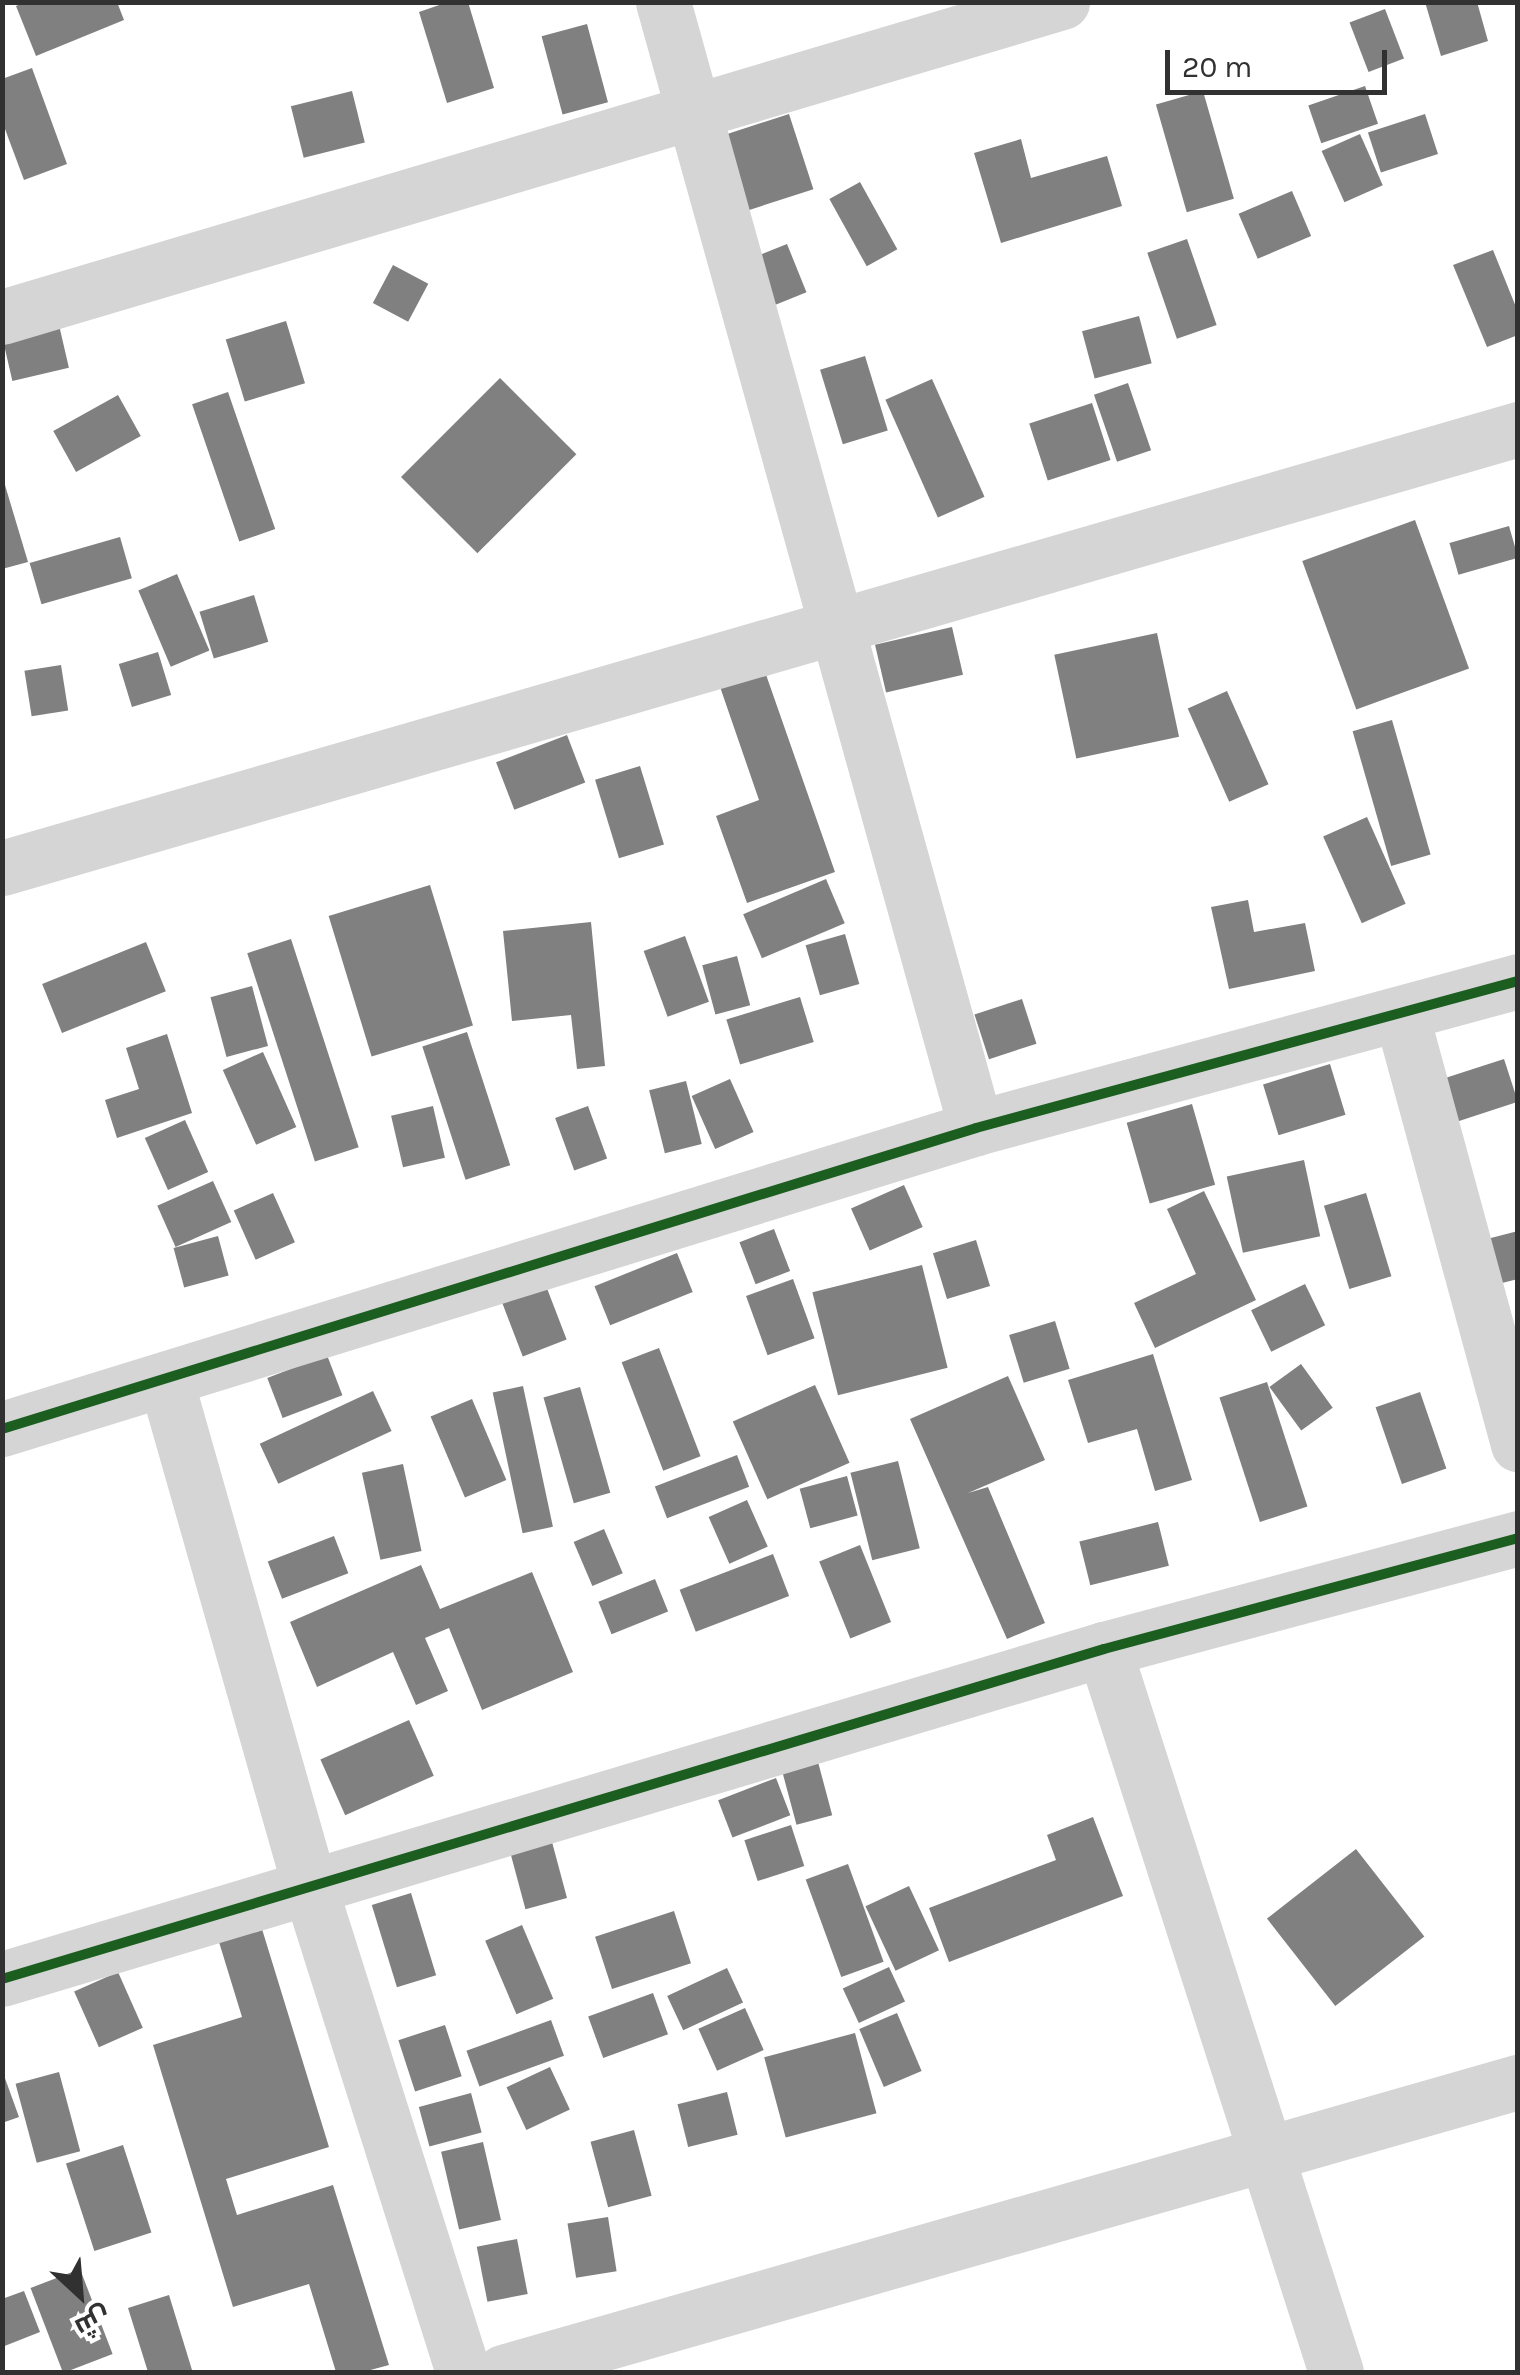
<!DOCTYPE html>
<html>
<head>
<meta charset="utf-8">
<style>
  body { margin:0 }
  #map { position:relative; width:1520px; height:2375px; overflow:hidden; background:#fff; font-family:Karla,Cairo,sans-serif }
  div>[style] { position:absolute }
  .building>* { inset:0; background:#808080; transform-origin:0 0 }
  .minor>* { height:55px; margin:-27.5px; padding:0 27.5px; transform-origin:27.5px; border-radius:27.5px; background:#d5d5d5 }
  .cycleway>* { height:10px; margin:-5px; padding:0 5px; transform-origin:5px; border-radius:5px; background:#1b5e20 }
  span { translate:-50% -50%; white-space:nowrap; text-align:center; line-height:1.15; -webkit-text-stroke:10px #fff; paint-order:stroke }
  .frame { position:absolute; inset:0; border:5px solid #313131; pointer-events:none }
  .north { position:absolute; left:30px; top:2245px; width:100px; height:100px; -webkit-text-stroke:8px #fff; paint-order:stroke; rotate:154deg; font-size:28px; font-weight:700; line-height:40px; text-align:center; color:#313131 }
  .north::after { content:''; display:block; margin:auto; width:35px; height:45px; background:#313131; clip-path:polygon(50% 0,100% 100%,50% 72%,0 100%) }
  .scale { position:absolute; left:1165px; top:50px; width:222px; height:45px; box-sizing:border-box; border:5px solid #313131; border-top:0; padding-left:12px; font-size:30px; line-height:35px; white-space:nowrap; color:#313131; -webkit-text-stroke:8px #fff; paint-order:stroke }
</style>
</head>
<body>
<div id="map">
  <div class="building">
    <i style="clip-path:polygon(25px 2px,117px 2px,124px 20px,36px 56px,16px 6px)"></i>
    <i style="clip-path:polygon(448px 2px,468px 2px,494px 88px,447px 103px,419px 12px)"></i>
    <i style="clip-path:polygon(1425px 2px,1477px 2px,1488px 41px,1441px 56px)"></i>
    <i style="left:1385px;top:9px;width:53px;height:38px;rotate:69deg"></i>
    <i style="left:587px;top:24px;width:81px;height:47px;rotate:75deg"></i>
    <i style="clip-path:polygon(32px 68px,67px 164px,24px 180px,2px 121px,2px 79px)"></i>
    <i style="left:1365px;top:86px;width:40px;height:60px;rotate:71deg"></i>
    <i style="left:352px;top:91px;width:53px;height:63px;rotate:76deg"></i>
    <i style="left:1203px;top:91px;width:112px;height:49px;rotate:74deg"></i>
    <i style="left:789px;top:114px;width:79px;height:73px;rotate:72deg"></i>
    <i style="left:1425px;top:114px;width:42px;height:60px;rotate:72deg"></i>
    <i style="left:1360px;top:134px;width:56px;height:42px;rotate:66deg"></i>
    <i style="clip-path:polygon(1021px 139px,1031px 178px,1107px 156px,1122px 206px,1001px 243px,974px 153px)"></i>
    <i style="left:860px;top:182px;width:77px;height:35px;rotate:61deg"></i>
    <i style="left:1292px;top:191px;width:49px;height:58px;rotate:67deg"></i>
    <i style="left:1187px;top:239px;width:91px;height:42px;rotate:71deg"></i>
    <i style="left:787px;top:244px;width:52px;height:80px;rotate:68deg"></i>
    <i style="clip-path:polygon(1493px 250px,1518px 312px,1518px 335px,1487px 347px,1453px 265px)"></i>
    <i style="left:393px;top:265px;width:40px;height:43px;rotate:28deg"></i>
    <i style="left:1139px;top:316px;width:49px;height:59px;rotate:75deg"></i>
    <i style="left:286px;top:321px;width:65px;height:63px;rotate:73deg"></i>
    <i style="left:59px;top:325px;width:44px;height:58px;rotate:77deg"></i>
    <i style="left:865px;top:356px;width:78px;height:47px;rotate:73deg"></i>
    <i style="left:500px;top:378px;width:108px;height:140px;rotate:45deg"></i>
    <i style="left:932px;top:379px;width:129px;height:51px;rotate:66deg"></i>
    <i style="left:1128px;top:383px;width:71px;height:36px;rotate:71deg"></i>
    <i style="left:228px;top:392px;width:145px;height:38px;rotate:71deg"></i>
    <i style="left:118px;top:395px;width:47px;height:74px;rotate:61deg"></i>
    <i style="left:1092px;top:403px;width:60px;height:66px;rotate:72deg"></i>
    <i style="clip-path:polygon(2px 475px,28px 562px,2px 569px)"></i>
    <i style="left:1415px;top:520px;width:158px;height:120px;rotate:70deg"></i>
    <i style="left:1509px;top:526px;width:33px;height:62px;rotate:74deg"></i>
    <i style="left:120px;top:537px;width:43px;height:94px;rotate:74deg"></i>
    <i style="left:177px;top:574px;width:83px;height:42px;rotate:67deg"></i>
    <i style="left:254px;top:595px;width:49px;height:57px;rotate:73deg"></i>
    <i style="left:952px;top:627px;width:49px;height:79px;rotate:77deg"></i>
    <i style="left:1157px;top:633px;width:106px;height:105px;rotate:78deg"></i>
    <i style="left:158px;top:652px;width:45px;height:41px;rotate:73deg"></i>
    <i style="left:61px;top:665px;width:46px;height:37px;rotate:81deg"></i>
    <i style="clip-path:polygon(763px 666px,835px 872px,747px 903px,716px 816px,759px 800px,718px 681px)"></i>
    <i style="left:1227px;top:691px;width:102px;height:43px;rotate:66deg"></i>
    <i style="left:1392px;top:720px;width:140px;height:41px;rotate:74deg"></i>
    <i style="left:567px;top:735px;width:51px;height:76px;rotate:69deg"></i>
    <i style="left:640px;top:766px;width:82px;height:47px;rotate:73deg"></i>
    <i style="left:1367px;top:817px;width:95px;height:48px;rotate:66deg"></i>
    <i style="left:826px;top:879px;width:48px;height:90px;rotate:67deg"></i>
    <i style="left:430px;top:885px;width:147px;height:106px;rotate:73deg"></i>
    <i style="clip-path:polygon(1248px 900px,1254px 932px,1305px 923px,1315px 971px,1229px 989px,1211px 907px)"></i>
    <i style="clip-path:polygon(591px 922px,605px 1066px,577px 1069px,571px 1015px,512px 1021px,503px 931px)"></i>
    <i style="left:845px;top:934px;width:52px;height:41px;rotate:74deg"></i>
    <i style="left:685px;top:936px;width:70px;height:44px;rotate:70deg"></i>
    <i style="left:291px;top:939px;width:219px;height:46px;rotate:72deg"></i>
    <i style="left:146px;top:942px;width:53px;height:112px;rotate:68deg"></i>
    <i style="left:737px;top:956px;width:51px;height:36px;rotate:75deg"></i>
    <i style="left:252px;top:986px;width:62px;height:43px;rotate:75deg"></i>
    <i style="left:800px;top:997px;width:47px;height:77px;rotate:73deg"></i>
    <i style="left:1022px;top:999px;width:47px;height:50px;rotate:72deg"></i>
    <i style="left:467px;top:1032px;width:140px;height:47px;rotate:72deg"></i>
    <i style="clip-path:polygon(167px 1034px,192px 1113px,117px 1138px,105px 1100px,139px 1089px,126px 1048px)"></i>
    <i style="left:263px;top:1052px;width:82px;height:44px;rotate:66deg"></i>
    <i style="left:1504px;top:1059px;width:45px;height:65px;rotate:72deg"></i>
    <i style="left:1330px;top:1064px;width:53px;height:70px;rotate:73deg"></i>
    <i style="left:730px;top:1079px;width:58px;height:42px;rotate:66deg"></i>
    <i style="left:686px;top:1081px;width:65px;height:38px;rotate:76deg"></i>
    <i style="left:1192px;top:1104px;width:84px;height:68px;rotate:74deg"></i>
    <i style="left:433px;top:1106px;width:53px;height:43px;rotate:77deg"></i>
    <i style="left:588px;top:1106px;width:56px;height:35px;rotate:70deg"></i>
    <i style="left:185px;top:1120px;width:57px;height:44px;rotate:66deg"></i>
    <i style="left:1304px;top:1160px;width:78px;height:79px;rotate:78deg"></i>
    <i style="left:213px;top:1181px;width:45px;height:61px;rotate:66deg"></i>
    <i style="left:904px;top:1185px;width:46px;height:58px;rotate:66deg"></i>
    <i style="clip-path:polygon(1204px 1191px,1256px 1300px,1155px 1348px,1134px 1303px,1196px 1274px,1167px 1209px)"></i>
    <i style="left:273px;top:1193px;width:54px;height:43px;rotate:66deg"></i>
    <i style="left:1366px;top:1193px;width:87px;height:44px;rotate:73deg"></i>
    <i style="left:774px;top:1229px;width:45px;height:37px;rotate:69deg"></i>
    <i style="clip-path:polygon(1518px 1231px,1518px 1279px,1498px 1284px,1487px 1239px)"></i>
    <i style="left:218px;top:1236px;width:41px;height:46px;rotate:75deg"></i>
    <i style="left:976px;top:1240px;width:48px;height:45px;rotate:73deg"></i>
    <i style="left:677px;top:1253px;width:42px;height:89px;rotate:68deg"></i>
    <i style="left:922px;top:1265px;width:106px;height:113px;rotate:76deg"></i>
    <i style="left:543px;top:1278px;width:66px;height:47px;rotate:69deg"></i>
    <i style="left:793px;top:1279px;width:63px;height:50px;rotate:70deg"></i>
    <i style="left:1305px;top:1284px;width:46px;height:60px;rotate:64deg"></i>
    <i style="left:1055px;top:1321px;width:50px;height:48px;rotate:73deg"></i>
    <i style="left:659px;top:1348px;width:116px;height:40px;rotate:69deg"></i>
    <i style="clip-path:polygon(1153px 1354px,1192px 1480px,1155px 1491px,1137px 1429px,1088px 1443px,1068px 1380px)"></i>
    <i style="left:327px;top:1355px;width:43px;height:64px;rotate:69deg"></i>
    <i style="left:1301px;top:1364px;width:54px;height:39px;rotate:54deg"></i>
    <i style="clip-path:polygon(1008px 1376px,1045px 1460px,968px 1493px,988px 1487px,1045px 1623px,1007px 1639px,910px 1419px)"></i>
    <i style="left:1267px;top:1382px;width:131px;height:50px;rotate:72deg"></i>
    <i style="left:815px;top:1385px;width:85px;height:90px;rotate:66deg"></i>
    <i style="left:523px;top:1386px;width:144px;height:31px;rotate:78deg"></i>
    <i style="left:580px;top:1387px;width:110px;height:38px;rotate:74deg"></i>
    <i style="left:373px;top:1391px;width:44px;height:125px;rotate:65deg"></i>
    <i style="left:1420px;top:1392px;width:81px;height:47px;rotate:71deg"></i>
    <i style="left:472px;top:1399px;width:88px;height:45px;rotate:67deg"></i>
    <i style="left:737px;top:1455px;width:34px;height:88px;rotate:69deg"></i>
    <i style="left:898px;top:1461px;width:90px;height:49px;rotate:76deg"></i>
    <i style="left:403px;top:1464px;width:89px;height:42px;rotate:78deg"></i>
    <i style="left:847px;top:1476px;width:41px;height:49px;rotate:75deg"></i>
    <i style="left:747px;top:1500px;width:51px;height:42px;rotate:66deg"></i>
    <i style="left:1158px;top:1522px;width:45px;height:81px;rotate:76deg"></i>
    <i style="left:604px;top:1529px;width:48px;height:33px;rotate:67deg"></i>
    <i style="left:334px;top:1536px;width:40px;height:71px;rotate:69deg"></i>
    <i style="left:860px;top:1545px;width:83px;height:44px;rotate:68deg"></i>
    <i style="left:773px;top:1554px;width:45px;height:100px;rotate:69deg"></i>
    <i style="clip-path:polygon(421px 1565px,440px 1609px,532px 1572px,573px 1672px,482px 1710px,449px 1628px,425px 1638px,448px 1691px,416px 1705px,393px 1652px,317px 1687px,290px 1622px)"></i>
    <i style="left:655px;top:1579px;width:35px;height:61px;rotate:68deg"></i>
    <i style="left:409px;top:1720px;width:61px;height:97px;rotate:66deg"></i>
    <i style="left:818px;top:1762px;width:55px;height:37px;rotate:75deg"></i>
    <i style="left:776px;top:1778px;width:40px;height:62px;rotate:69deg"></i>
    <i style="clip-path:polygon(1093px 1817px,1123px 1896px,949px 1962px,929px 1908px,1056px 1860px,1047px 1835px)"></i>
    <i style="left:791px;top:1825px;width:43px;height:49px;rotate:72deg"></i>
    <i style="left:552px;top:1842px;width:58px;height:43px;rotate:75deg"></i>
    <i style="left:1356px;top:1849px;width:111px;height:113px;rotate:52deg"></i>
    <i style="left:848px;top:1864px;width:104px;height:45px;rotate:70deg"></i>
    <i style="left:909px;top:1886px;width:71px;height:48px;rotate:65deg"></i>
    <i style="left:411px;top:1893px;width:86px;height:41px;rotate:73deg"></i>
    <i style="left:674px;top:1911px;width:55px;height:83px;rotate:72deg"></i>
    <i style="left:522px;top:1925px;width:80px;height:40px;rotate:67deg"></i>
    <i style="clip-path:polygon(262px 1929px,329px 2147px,226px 2179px,237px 2215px,333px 2185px,389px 2365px,363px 2372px,336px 2372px,309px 2284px,233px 2307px,153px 2045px,242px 2017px,219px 1942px)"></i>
    <i style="left:889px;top:1967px;width:38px;height:51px;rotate:65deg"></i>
    <i style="left:727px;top:1968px;width:38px;height:66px;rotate:65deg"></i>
    <i style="left:118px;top:1972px;width:61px;height:48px;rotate:66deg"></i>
    <i style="left:653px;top:1993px;width:44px;height:69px;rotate:70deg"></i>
    <i style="left:745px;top:2008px;width:46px;height:51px;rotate:66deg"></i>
    <i style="left:897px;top:2013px;width:63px;height:41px;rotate:67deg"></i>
    <i style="left:551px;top:2020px;width:38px;height:90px;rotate:70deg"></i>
    <i style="left:445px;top:2025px;width:54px;height:49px;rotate:72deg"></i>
    <i style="left:855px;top:2033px;width:83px;height:94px;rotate:75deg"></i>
    <i style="left:550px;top:2067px;width:47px;height:48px;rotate:65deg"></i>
    <i style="clip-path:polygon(2px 2070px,19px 2117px,2px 2123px)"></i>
    <i style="left:59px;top:2072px;width:82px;height:45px;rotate:75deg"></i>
    <i style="left:727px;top:2092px;width:44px;height:51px;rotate:76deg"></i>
    <i style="left:471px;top:2093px;width:41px;height:54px;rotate:75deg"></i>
    <i style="left:634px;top:2130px;width:68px;height:45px;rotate:75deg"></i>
    <i style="left:483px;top:2142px;width:80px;height:43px;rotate:77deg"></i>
    <i style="left:123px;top:2145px;width:92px;height:60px;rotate:72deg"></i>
    <i style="left:608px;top:2217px;width:55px;height:41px;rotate:81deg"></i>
    <i style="left:517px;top:2239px;width:56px;height:41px;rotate:79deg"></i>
    <i style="left:80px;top:2269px;width:91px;height:53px;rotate:69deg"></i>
    <i style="clip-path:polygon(24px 2291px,40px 2332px,2px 2347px,2px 2299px)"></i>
    <i style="clip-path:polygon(169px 2295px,192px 2370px,148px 2372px,128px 2308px)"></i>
  </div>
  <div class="minor">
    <i style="left:663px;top:2px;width:1169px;rotate:74.47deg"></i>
    <i style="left:2px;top:317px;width:1106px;rotate:-16.55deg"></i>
    <i style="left:2px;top:868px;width:1578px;rotate:-16.15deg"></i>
    <i style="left:1402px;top:1017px;width:443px;rotate:74.8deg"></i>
    <i style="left:166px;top:1381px;width:530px;rotate:74.13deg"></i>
    <i style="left:311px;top:1891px;width:504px;rotate:72.46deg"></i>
    <i style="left:2px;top:1429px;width:1019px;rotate:-17.17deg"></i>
    <i style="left:976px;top:1128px;width:562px;rotate:-15.17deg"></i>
    <i style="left:1104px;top:1649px;width:759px;rotate:72.21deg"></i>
    <i style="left:2px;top:1979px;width:1150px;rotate:-16.67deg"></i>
    <i style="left:1104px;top:1649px;width:429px;rotate:-15deg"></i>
    <i style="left:503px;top:2372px;width:1056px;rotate:-15.95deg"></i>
  </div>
  <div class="cycleway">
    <i style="left:2px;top:1429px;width:1019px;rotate:-17.17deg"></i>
    <i style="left:976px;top:1128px;width:562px;rotate:-15.17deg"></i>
    <i style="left:2px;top:1979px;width:1150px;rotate:-16.67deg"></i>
    <i style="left:1104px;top:1649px;width:429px;rotate:-15deg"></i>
  </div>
  <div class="frame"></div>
  <div class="north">ش</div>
  <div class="scale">20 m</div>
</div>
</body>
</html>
